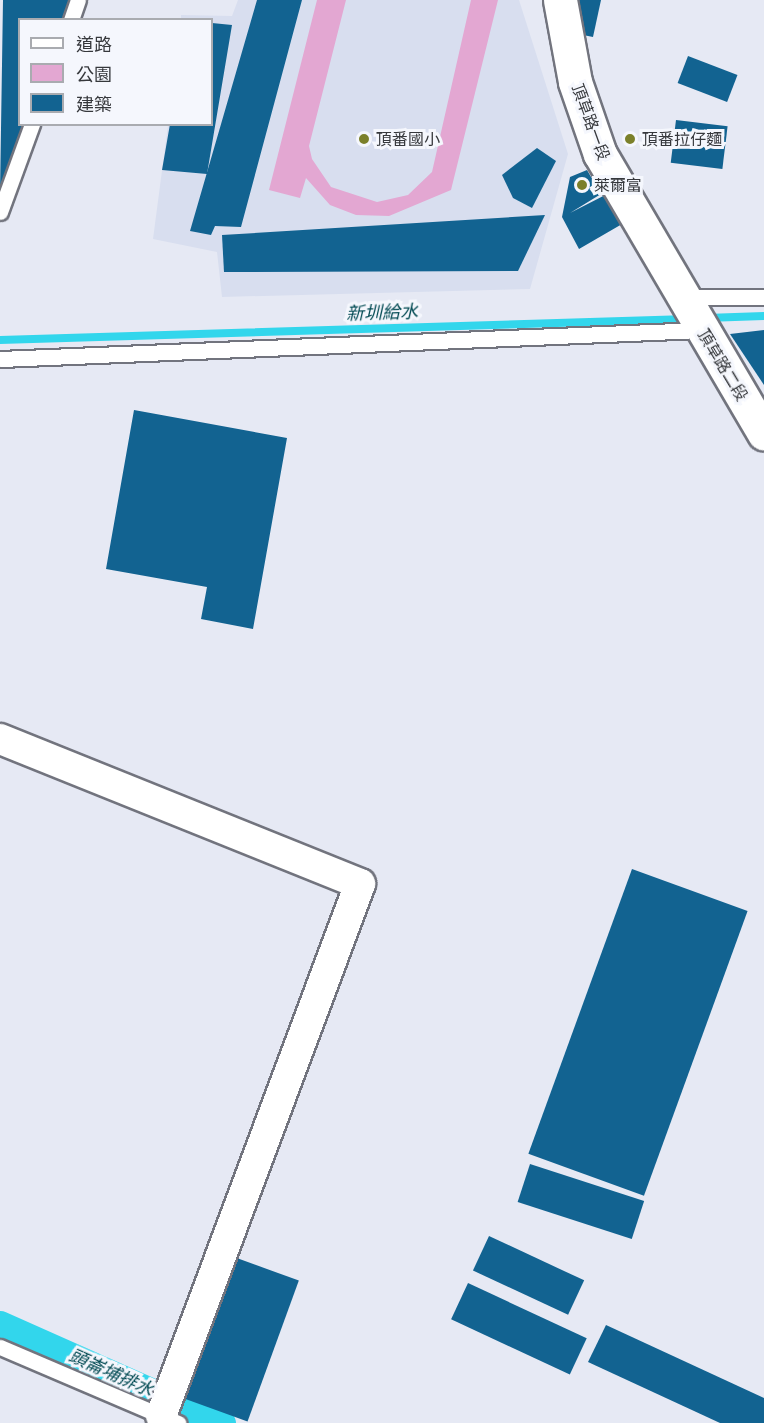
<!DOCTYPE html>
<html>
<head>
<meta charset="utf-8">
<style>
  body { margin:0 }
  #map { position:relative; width:764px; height:1423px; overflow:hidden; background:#e6e9f4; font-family:"PT Sans Narrow","Noto Sans TC",sans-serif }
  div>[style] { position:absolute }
  .built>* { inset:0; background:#d8deef }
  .green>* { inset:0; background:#e3a7d2 }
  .stream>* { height:8px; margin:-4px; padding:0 4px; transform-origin:4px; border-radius:4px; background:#32d6ec }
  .canal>* { height:27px; margin:-13.5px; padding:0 13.5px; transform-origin:13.5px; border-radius:13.5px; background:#32d6ec }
  .building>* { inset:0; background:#126391; transform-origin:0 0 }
  .roads { filter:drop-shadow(2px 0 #72747e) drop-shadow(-2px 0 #72747e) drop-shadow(0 2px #72747e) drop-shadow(0 -2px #72747e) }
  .service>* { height:15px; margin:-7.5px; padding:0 7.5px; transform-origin:7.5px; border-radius:7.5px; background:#fff }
  .minor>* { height:30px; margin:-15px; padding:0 15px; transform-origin:15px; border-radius:15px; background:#fff }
  .tertiary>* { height:33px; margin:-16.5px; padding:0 16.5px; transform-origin:16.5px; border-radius:16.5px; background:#fff }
  .dots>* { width:16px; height:16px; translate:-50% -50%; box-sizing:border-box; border:3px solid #f5f7fd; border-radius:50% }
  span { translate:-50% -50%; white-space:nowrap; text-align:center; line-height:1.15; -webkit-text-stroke:6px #f5f7fd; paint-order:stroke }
  .street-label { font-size:16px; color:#36383c }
  .poi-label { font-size:16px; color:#36383c }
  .left { translate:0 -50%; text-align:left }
  .water-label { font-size:18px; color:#004952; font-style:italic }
  .legend { position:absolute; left:18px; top:18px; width:195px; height:108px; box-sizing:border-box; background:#f5f7fd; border:2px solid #a9abb0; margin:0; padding:8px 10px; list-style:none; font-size:18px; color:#36383c }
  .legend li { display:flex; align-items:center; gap:12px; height:30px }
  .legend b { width:30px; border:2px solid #a9abb0 }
</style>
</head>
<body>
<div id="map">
  <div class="built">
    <i style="clip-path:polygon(238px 0,519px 0,568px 154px,530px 289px,222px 297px,217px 252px,153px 239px,168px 125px,212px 124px,212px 20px,181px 19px,181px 15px,232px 16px)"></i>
  </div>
  <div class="green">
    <i style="clip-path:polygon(317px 0,346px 0,309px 146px,312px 159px,331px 187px,377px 202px,408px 195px,432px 172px,471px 0,498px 0,451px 190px,389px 216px,356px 215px,330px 205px,306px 178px,300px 198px,269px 190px)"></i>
  </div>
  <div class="stream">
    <i style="left:706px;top:318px;width:58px;rotate:-2deg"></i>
    <i style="left:0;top:340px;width:688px;rotate:-1.75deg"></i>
  </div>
  <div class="canal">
    <i style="left:0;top:1324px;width:243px;rotate:24deg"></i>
  </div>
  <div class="building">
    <i style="clip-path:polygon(3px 0,72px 0,65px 20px,20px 20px,20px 124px,26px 124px,0 193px)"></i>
    <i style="clip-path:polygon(257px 0,302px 0,241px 227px,215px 226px,211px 235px,190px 231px)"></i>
    <i style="clip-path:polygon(577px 0,601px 0,593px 37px,583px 35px)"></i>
    <i style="clip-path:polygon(212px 23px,232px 25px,207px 174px,162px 170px,170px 124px,212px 124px)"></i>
    <i style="left:688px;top:56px;width:53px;height:29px;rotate:21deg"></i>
    <i style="left:676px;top:120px;width:52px;height:43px;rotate:7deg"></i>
    <i style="clip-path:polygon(537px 148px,556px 161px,532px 208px,513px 198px,502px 175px)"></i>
    <i style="clip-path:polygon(587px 170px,601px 194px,570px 213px,615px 190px,629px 220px,579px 249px,562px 217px,570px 177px)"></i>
    <i style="clip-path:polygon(545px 215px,518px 271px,224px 272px,222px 235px)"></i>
    <i style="clip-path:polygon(764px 330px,764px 385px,730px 334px)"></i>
    <i style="clip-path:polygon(134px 410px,287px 438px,253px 629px,201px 619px,207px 587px,106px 569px)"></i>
    <i style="left:632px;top:869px;width:123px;height:303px;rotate:20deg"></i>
    <i style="left:530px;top:1164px;width:120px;height:40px;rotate:18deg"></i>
    <i style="left:489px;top:1236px;width:105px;height:38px;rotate:25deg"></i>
    <i style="left:234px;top:1257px;width:69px;height:150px;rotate:20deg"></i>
    <i style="left:468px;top:1283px;width:131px;height:40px;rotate:25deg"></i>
    <i style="clip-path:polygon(606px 1325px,764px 1398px,764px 1423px,720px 1423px,588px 1362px)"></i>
  </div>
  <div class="roads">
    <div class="service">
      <i style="left:71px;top:20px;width:21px;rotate:-71deg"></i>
      <i style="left:0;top:212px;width:94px;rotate:-70deg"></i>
      <i style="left:683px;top:297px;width:81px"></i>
      <i style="left:0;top:359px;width:702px;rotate:-2.37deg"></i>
      <i style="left:0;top:1347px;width:194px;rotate:23.1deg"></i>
    </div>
    <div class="minor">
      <i style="left:0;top:739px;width:388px;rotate:21.9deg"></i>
      <i style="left:360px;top:884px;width:568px;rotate:110.51deg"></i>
    </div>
    <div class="tertiary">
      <i style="left:560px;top:0;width:83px;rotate:79.6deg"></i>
      <i style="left:575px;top:82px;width:76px;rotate:70.9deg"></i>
      <i style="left:600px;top:154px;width:324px;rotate:59.6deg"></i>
    </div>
  </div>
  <div class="dots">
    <i style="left:364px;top:139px;background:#7b802a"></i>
    <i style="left:630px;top:139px;background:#7b802a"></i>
    <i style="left:582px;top:185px;background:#7b802a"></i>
  </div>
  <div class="street-label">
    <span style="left:591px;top:122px;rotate:70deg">頂草路一段</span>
    <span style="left:723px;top:365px;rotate:59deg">頂草路二段</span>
  </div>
  <div class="poi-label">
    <span class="left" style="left:376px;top:139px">頂番國小</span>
    <span class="left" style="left:642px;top:139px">頂番拉仔麵</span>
    <span class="left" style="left:594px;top:185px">萊爾富</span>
  </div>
  <div class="water-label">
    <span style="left:382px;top:313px;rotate:-2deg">新圳給水</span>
    <span style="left:111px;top:1373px;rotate:24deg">頭崙埔排水</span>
  </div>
  <ul class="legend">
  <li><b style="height:8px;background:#fff"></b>道路</li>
  <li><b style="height:16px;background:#e3a7d2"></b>公園</li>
  <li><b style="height:16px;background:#126391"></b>建築</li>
  </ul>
</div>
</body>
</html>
